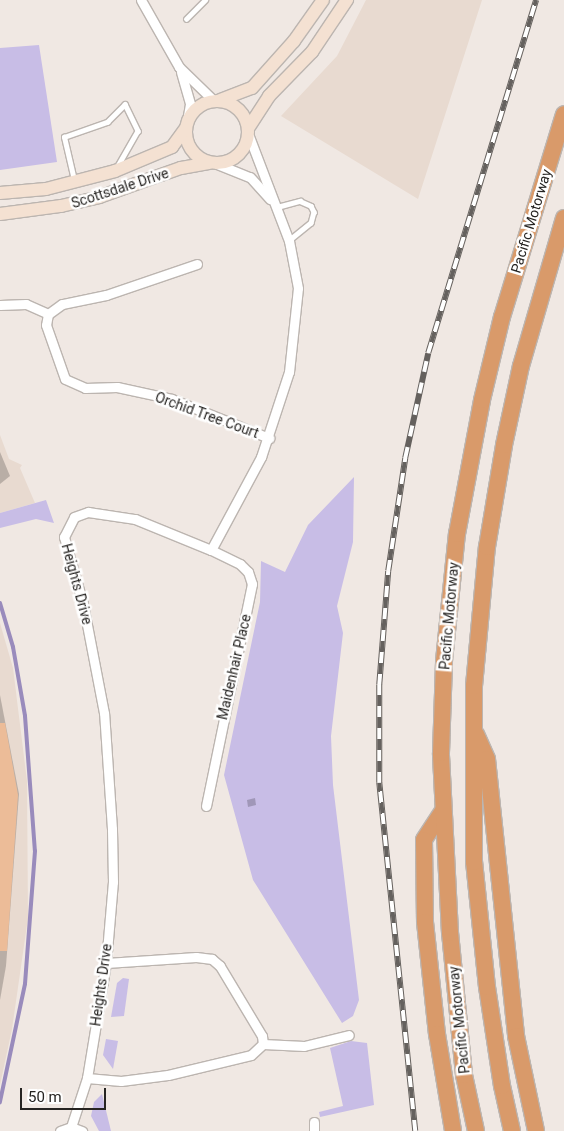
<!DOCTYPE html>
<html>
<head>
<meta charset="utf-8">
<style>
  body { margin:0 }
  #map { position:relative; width:564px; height:1131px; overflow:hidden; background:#f0e8e3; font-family:Roboto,sans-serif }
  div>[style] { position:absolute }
  .built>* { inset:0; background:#e8dad0 }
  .green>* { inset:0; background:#c8bde6 }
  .shadow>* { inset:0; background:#0003 }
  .stream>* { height:4px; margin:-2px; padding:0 2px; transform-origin:2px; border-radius:2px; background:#998bbc }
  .building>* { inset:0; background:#ecbc98 }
  .roads { filter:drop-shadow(1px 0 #bcb5b0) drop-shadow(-1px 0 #bcb5b0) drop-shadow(0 1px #bcb5b0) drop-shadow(0 -1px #bcb5b0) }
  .service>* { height:4.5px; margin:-2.25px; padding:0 2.25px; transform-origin:2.25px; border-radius:2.25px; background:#fff }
  .minor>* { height:9px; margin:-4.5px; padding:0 4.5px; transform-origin:4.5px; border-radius:4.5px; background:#fff }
  .secondary>* { height:12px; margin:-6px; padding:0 6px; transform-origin:6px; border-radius:6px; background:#f4e1d2 }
  .secondary>.ring { margin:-6px; padding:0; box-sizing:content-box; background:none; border:12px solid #f4e1d2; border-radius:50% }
  .motorway>* { height:16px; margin:-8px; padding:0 8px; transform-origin:8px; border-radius:8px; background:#d99a6a }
  .rail>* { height:5.5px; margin-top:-2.75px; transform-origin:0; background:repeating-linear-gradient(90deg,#fff 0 11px,#65615e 0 22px); box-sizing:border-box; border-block:1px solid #65615e }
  span { translate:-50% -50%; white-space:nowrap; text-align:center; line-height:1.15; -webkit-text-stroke:5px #fff; paint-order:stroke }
  .street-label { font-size:14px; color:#262422 }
  .scale { position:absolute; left:20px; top:1088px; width:86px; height:22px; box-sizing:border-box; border:2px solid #262422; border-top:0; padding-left:6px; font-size:15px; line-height:18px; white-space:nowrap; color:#262422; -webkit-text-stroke:4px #fff; paint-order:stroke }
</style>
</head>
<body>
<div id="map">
  <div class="built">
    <i style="clip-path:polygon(366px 0,482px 0,418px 199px,281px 116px,337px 56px)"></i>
    <i style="clip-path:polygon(0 435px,9px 459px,22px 465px,20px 468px,35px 503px,0 513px)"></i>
    <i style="clip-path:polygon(0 623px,13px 668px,27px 781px,28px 918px,12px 1029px,0 1085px)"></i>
  </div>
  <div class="green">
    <i style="clip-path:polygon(39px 45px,57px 162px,0 170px,0 48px)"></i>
    <i style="clip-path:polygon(354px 477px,353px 542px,337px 606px,343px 633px,331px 736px,333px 785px,359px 1000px,353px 1016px,342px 1023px,253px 880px,224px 775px,260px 602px,261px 561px,285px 572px,308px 525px)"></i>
    <i style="clip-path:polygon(46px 500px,54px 523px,36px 519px,0 528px,0 513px)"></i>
    <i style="clip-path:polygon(123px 978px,129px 979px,124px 1016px,111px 1017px,117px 983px)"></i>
    <i style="clip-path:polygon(106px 1039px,118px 1041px,113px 1069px,103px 1055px)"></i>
    <i style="clip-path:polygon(351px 1041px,367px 1043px,374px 1105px,320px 1117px,319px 1112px,343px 1106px,330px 1048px)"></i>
    <i style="clip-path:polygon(102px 1094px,111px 1131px,99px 1131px,91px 1116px,94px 1102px)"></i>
  </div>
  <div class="shadow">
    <i style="clip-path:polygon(0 452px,10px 476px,0 484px)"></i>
    <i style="clip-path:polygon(0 695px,19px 794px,6px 966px,0 1000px)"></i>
    <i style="clip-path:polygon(255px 798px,256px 805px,248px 807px,247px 800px)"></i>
  </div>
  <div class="stream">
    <i style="left:0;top:603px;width:46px;rotate:73.5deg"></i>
    <i style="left:13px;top:647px;width:70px;rotate:80.1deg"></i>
    <i style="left:25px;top:716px;width:135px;rotate:85.8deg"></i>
    <i style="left:35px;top:851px;width:133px;rotate:94.3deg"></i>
    <i style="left:25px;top:984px;width:121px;rotate:102deg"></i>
  </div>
  <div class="building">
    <i style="clip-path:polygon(0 723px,5px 723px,18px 795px,7px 951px,0 951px)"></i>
  </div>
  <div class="roads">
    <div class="service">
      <i style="left:186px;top:19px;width:27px;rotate:-45deg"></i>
      <i style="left:74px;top:180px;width:44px;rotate:-103.1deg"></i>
      <i style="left:64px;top:137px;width:46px;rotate:-19.2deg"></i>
      <i style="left:107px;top:122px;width:25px;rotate:-45deg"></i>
      <i style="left:125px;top:104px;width:30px;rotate:64deg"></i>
      <i style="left:138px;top:131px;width:40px;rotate:119.7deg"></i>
      <i style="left:277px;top:207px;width:24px;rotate:-15deg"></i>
      <i style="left:300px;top:201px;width:12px;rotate:24deg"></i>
      <i style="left:311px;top:206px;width:7px;rotate:63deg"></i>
      <i style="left:314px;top:212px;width:11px;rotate:105deg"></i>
      <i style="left:311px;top:223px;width:28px;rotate:141deg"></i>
    </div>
    <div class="minor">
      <i style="left:141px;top:0;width:77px;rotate:60.4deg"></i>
      <i style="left:179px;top:67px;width:47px;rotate:44.1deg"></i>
      <i style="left:181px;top:72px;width:33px;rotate:74deg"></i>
      <i style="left:190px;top:104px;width:17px;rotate:100deg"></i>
      <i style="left:217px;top:164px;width:35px;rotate:22deg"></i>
      <i style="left:250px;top:177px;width:30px;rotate:48deg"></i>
      <i style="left:197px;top:264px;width:96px;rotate:161.2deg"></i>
      <i style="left:106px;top:295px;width:45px;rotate:168.4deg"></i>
      <i style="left:62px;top:304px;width:17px;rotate:144deg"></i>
      <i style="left:48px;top:314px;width:11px;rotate:100deg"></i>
      <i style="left:46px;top:325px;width:57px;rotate:70.6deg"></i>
      <i style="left:65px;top:379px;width:22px;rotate:24deg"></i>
      <i style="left:85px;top:388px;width:32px;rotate:-2deg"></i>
      <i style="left:117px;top:387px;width:56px;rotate:12.3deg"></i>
      <i style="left:172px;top:399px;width:105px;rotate:21.9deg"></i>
      <i style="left:0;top:305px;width:26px;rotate:-2deg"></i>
      <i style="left:26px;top:304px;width:24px;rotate:24deg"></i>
      <i style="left:206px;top:806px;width:227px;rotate:-78.3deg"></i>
      <i style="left:252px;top:584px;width:13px;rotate:-108deg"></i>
      <i style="left:248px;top:572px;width:11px;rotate:-135deg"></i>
      <i style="left:240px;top:564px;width:32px;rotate:-154deg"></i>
      <i style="left:263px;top:1044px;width:41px;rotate:2.8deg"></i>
      <i style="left:304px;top:1046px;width:46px;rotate:-13.7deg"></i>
      <i style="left:87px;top:1078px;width:34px;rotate:5deg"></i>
      <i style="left:121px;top:1081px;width:47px;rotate:-7.3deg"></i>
      <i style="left:168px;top:1075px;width:85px;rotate:-13.5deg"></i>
      <i style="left:251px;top:1055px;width:16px;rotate:-43deg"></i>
      <i style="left:263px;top:1044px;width:8px;rotate:-97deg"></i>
      <i style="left:262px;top:1036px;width:82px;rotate:-121deg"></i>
      <i style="left:220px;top:966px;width:11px;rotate:-139deg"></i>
      <i style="left:212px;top:959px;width:16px;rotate:-173deg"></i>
      <i style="left:196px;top:957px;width:90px;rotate:176.2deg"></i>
      <i style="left:314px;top:1122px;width:9px;rotate:90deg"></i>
      <i style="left:71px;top:1127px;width:52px;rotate:-71.9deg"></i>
      <i style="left:87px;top:1078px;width:117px;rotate:-80.6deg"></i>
      <i style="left:106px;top:963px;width:81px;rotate:-85.1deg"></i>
      <i style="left:113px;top:882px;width:53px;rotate:-91.1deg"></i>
      <i style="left:112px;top:829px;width:116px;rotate:-93.9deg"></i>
      <i style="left:104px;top:713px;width:111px;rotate:-100.9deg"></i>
      <i style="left:83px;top:604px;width:70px;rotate:-105.8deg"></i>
      <i style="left:64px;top:537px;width:22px;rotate:-63deg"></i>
      <i style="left:74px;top:517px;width:15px;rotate:-20deg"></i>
      <i style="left:88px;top:512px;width:48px;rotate:8.5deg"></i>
      <i style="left:135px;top:519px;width:82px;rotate:22.2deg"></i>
      <i style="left:211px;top:550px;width:106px;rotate:-61.7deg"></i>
      <i style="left:261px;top:457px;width:89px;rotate:-71.8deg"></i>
      <i style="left:289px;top:372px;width:84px;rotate:-83.9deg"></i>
      <i style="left:298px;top:288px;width:48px;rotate:-100.8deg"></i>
      <i style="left:289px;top:241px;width:112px;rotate:-110.9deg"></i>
      <i style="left:60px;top:1131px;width:12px;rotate:-20deg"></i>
      <i style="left:71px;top:1127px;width:12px;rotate:20deg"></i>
    </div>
    <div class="secondary">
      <i style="left:220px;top:100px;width:34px;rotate:-21deg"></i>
      <i style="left:252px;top:88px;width:63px;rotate:-48.2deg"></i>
      <i style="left:294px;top:41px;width:50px;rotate:-54.7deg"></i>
      <i class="ring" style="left:186px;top:101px;width:50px;height:50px"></i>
      <i style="left:249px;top:127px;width:37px;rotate:-57deg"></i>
      <i style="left:269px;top:96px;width:62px;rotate:-45.7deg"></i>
      <i style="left:312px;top:52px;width:63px;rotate:-56.1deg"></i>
      <i style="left:0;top:193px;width:46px;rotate:-5deg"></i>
      <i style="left:46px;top:189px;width:71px;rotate:-14.6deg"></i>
      <i style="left:115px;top:171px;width:62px;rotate:-22.8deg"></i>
      <i style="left:172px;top:147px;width:22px;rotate:-54deg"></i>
      <i style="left:0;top:214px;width:62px;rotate:-7.5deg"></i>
      <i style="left:61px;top:206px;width:39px;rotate:-13deg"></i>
      <i style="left:99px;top:197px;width:87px;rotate:-19.5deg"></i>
      <i style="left:181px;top:168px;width:28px;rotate:-10deg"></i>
    </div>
    <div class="motorway">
      <i style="left:476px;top:734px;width:27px;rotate:66deg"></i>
      <i style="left:487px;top:759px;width:279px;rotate:84deg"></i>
      <i style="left:516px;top:1036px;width:97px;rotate:78.1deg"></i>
      <i style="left:442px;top:812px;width:33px;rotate:123deg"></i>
      <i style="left:424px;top:840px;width:82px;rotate:89.3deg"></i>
      <i style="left:425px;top:922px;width:113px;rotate:83.9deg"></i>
      <i style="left:437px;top:1034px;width:98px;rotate:80.6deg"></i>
      <i style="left:476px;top:1131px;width:57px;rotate:-102.1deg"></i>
      <i style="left:464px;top:1075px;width:143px;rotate:-95.6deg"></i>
      <i style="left:450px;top:933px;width:180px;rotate:-92.9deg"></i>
      <i style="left:441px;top:753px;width:92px;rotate:-88.1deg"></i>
      <i style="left:444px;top:661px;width:128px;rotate:-84.2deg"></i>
      <i style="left:457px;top:534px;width:136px;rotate:-79.4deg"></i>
      <i style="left:482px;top:400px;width:85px;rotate:-76.5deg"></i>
      <i style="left:502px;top:317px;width:212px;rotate:-73deg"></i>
      <i style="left:512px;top:1131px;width:46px;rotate:-102.5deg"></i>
      <i style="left:502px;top:1086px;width:100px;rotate:-98.6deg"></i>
      <i style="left:487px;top:987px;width:126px;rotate:-95.9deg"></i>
      <i style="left:474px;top:862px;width:176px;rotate:-90deg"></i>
      <i style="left:474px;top:686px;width:140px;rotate:-84.7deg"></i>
      <i style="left:487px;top:547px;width:103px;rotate:-80.5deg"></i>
      <i style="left:504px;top:445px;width:81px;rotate:-77.9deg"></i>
      <i style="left:521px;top:366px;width:154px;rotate:-73.8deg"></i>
    </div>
  </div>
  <div class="rail">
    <i style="left:415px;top:1131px;width:350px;rotate:-95.9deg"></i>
    <i style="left:379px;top:783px;width:98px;rotate:-90deg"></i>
    <i style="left:379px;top:685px;width:114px;rotate:-85.5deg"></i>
    <i style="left:388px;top:571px;width:114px;rotate:-81.4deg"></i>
    <i style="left:405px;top:458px;width:107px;rotate:-77.6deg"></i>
    <i style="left:428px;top:353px;width:369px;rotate:-73deg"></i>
  </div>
  <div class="street-label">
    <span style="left:120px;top:188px;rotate:-18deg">Scottsdale Drive</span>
    <span style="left:531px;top:221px;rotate:-73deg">Pacific Motorway</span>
    <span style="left:207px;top:415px;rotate:20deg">Orchid Tree Court</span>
    <span style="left:77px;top:584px;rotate:75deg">Heights Drive</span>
    <span style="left:449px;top:616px;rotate:-85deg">Pacific Motorway</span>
    <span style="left:234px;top:667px;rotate:-77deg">Maidenhair Place</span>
    <span style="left:101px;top:985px;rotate:-82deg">Heights Drive</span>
    <span style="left:459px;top:1020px;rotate:-96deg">Pacific Motorway</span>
  </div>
  <div class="scale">50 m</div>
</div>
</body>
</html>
